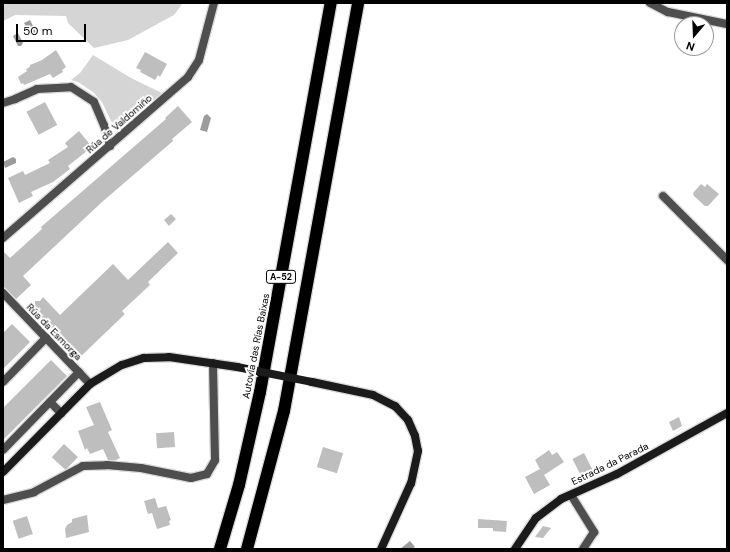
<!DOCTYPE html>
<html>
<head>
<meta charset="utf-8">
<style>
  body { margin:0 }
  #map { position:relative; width:730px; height:552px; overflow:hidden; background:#fff; font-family:"DM Sans",sans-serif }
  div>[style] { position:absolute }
  .green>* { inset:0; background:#d5d5d5 }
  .water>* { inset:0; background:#9c9c9c }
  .building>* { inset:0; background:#bebebe; transform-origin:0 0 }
  .roads { filter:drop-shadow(1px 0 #dbdbdb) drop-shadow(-1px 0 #dbdbdb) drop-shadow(0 1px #dbdbdb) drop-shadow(0 -1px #dbdbdb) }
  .street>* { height:8px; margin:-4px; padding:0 4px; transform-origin:4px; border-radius:4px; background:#4e4e4e }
  .secondary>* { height:8px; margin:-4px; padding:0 4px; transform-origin:4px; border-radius:4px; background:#1b1b1b }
  .highway>* { height:12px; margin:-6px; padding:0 6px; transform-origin:6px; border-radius:6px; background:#000 }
  .secondary-bridge>* { height:8px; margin:-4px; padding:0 4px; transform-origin:4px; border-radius:4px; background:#1b1b1b }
  span { translate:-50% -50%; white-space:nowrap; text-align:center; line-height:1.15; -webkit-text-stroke:4px #fff; paint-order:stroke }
  .shield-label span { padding:1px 3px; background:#fff; border:1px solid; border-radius:3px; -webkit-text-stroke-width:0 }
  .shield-label { font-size:9px; color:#000; font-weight:700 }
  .street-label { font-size:10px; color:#000 }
  .frame { position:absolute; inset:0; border:4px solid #000; pointer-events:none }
  .north { position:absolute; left:674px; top:16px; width:40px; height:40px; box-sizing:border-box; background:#fff; border:1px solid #999; border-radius:50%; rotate:199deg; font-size:11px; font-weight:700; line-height:16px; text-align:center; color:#000 }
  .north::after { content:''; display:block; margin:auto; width:14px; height:18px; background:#000; clip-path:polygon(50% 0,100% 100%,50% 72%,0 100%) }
  .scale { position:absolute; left:16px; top:24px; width:70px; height:18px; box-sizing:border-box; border:2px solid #000; border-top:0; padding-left:5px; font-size:12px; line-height:14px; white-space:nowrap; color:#000; -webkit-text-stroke:3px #fff; paint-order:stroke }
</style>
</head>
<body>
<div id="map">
  <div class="green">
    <i style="clip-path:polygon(3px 3px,183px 3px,174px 15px,128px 40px,94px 48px,68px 23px,66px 16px,15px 15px,3px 21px)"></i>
    <i style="clip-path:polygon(93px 55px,131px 78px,162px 93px,126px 123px,119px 126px,114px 124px,111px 121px,102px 102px,93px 92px,78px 82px,71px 80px,80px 73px)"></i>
  </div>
  <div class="water">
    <i style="clip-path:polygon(30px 20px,36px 32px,34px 35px,31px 35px,24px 23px)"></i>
    <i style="clip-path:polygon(18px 33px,23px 43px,21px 46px,18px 46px,13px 36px)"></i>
    <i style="clip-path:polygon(207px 114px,211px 118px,207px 132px,200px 130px,204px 116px)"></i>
    <i style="clip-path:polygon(13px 157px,16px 159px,16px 163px,5px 168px,3px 162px)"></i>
    <i style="clip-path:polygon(410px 541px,415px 547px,412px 549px,400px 549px)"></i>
  </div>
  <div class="building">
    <i style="clip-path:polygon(56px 50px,66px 67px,62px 70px,63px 72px,53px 78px,50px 74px,24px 85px,23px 83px,21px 84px,18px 77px,27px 71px,26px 69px,30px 67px,30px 65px,42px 60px)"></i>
    <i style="clip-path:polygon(145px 52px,167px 64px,160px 77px,158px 75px,155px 80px,140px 72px,141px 70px,136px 68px)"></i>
    <i style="left:45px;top:102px;width:26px;height:21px;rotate:62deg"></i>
    <i style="clip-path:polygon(178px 106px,192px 122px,172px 139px,173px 141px,102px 202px,23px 276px,31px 285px,16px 299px,3px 286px,3px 251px,10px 258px,42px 229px,41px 227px,166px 119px,165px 118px)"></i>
    <i style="clip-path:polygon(79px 131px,92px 147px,68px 166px,70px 169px,53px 182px,31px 192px,33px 196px,19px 203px,8px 178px,23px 171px,25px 175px,50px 163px,48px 160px,68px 147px,65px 143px)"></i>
    <i style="clip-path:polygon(701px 184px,705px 187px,707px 184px,719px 194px,708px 206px,705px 206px,694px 196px,693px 193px)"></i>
    <i style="clip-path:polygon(171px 214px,176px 219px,169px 226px,164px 220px)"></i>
    <i style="clip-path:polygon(168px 242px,178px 253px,148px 282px,150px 285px,122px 311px,125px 314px,78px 359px,31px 309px,35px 305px,35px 301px,40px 301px,43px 297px,60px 315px,113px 264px,128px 280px)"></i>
    <i style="clip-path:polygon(12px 324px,30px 342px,3px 369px,3px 333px)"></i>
    <i style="clip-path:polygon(51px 360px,67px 376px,3px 440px,3px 408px)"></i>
    <i style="clip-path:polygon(100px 402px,112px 430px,108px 432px,120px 458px,116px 460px,108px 460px,103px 449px,90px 454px,87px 448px,85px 450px,78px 431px,94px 425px,86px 407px)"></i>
    <i style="clip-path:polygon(679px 417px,682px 426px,673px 431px,669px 422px)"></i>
    <i style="left:174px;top:432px;width:15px;height:18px;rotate:86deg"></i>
    <i style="left:64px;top:444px;width:19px;height:18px;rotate:43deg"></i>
    <i style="left:323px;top:447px;width:21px;height:21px;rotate:17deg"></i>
    <i style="clip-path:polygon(549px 450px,552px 455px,557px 452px,564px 462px,544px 475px,550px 485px,534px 494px,525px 477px,540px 469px,535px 460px)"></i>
    <i style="left:584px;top:453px;width:20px;height:13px;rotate:63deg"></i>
    <i style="clip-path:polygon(155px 498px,158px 508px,166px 506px,171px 520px,169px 521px,170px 525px,157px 529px,152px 513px,148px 514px,144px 501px)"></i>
    <i style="clip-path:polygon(87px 515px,89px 532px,66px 538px,65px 529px,67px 525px,72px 522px,72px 519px)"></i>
    <i style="left:27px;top:516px;width:19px;height:15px;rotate:72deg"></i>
    <i style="clip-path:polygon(478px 519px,507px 521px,506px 532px,493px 531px,493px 528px,478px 528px)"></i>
    <i style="clip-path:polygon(543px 526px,551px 528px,543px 538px,535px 537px)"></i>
  </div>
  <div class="roads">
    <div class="street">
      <i style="left:650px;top:3px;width:20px;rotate:27deg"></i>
      <i style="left:668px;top:12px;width:60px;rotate:11.5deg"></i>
      <i style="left:3px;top:103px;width:13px;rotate:-18deg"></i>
      <i style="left:15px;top:99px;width:24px;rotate:-24deg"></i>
      <i style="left:37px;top:89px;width:34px;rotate:-3deg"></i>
      <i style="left:71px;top:87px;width:27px;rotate:33deg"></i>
      <i style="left:94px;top:102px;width:25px;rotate:67deg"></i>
      <i style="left:104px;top:125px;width:22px;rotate:74deg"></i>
      <i style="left:663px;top:196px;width:91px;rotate:45deg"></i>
      <i style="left:3px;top:238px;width:245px;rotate:-41deg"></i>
      <i style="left:188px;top:77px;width:20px;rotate:-57deg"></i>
      <i style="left:199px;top:60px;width:59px;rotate:-75.3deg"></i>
      <i style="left:3px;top:293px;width:126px;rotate:46.3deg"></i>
      <i style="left:3px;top:382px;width:62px;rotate:-45.7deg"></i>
      <i style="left:50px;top:402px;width:16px;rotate:45deg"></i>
      <i style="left:3px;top:450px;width:109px;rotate:-45.7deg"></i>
      <i style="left:571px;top:495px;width:44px;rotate:58.1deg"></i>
      <i style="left:594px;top:532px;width:20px;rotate:123deg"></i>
      <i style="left:3px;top:500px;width:32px;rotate:-14deg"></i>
      <i style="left:34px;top:492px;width:55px;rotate:-28deg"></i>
      <i style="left:83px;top:466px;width:24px;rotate:-2deg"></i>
      <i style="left:107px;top:465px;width:34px;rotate:5deg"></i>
      <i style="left:141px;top:468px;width:51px;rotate:11.3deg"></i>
      <i style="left:191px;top:478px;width:16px;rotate:-14deg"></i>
      <i style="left:207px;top:474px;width:16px;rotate:-60deg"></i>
      <i style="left:215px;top:460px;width:97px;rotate:-91.2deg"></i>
    </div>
    <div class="secondary">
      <i style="left:312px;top:382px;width:62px;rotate:12deg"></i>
      <i style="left:373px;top:395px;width:25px;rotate:27deg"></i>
      <i style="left:395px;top:406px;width:19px;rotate:47deg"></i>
      <i style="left:408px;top:420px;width:17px;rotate:66deg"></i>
      <i style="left:415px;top:436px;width:15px;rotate:79deg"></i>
      <i style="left:418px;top:451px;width:33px;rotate:102deg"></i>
      <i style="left:411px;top:483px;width:72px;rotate:114.4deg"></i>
      <i style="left:3px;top:472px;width:124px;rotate:-45.3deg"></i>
      <i style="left:90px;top:384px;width:37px;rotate:-31deg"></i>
      <i style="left:122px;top:365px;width:23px;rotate:-18deg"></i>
      <i style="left:144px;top:358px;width:25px;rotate:-2deg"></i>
      <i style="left:169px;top:357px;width:69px;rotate:8.4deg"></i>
      <i style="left:515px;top:549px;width:37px;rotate:-56deg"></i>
      <i style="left:536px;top:518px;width:31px;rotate:-37deg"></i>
      <i style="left:561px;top:499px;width:61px;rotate:-24.1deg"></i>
      <i style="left:617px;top:474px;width:126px;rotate:-29deg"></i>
    </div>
    <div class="highway">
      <i style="left:220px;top:549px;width:67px;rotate:-73.5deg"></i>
      <i style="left:239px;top:485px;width:95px;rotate:-77.3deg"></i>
      <i style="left:260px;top:392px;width:395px;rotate:-79.7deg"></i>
      <i style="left:247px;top:549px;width:143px;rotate:-75deg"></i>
      <i style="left:284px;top:411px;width:415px;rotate:-79.7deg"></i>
    </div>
  </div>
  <div class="secondary-bridge">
    <i style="left:237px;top:367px;width:76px;rotate:11.3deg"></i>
  </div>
  <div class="shield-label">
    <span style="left:281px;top:277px">A-52</span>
  </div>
  <div class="street-label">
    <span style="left:119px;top:124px;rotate:-41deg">Rúa de Valdomiño</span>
    <span style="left:54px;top:332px;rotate:46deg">Rúa da Esmorga</span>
    <span style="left:256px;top:346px;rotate:-79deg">Autovía das Rías Baixas</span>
    <span style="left:610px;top:464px;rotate:-26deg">Estrada da Parada</span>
  </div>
  <div class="frame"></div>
  <div class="north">N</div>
  <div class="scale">50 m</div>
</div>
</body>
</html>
